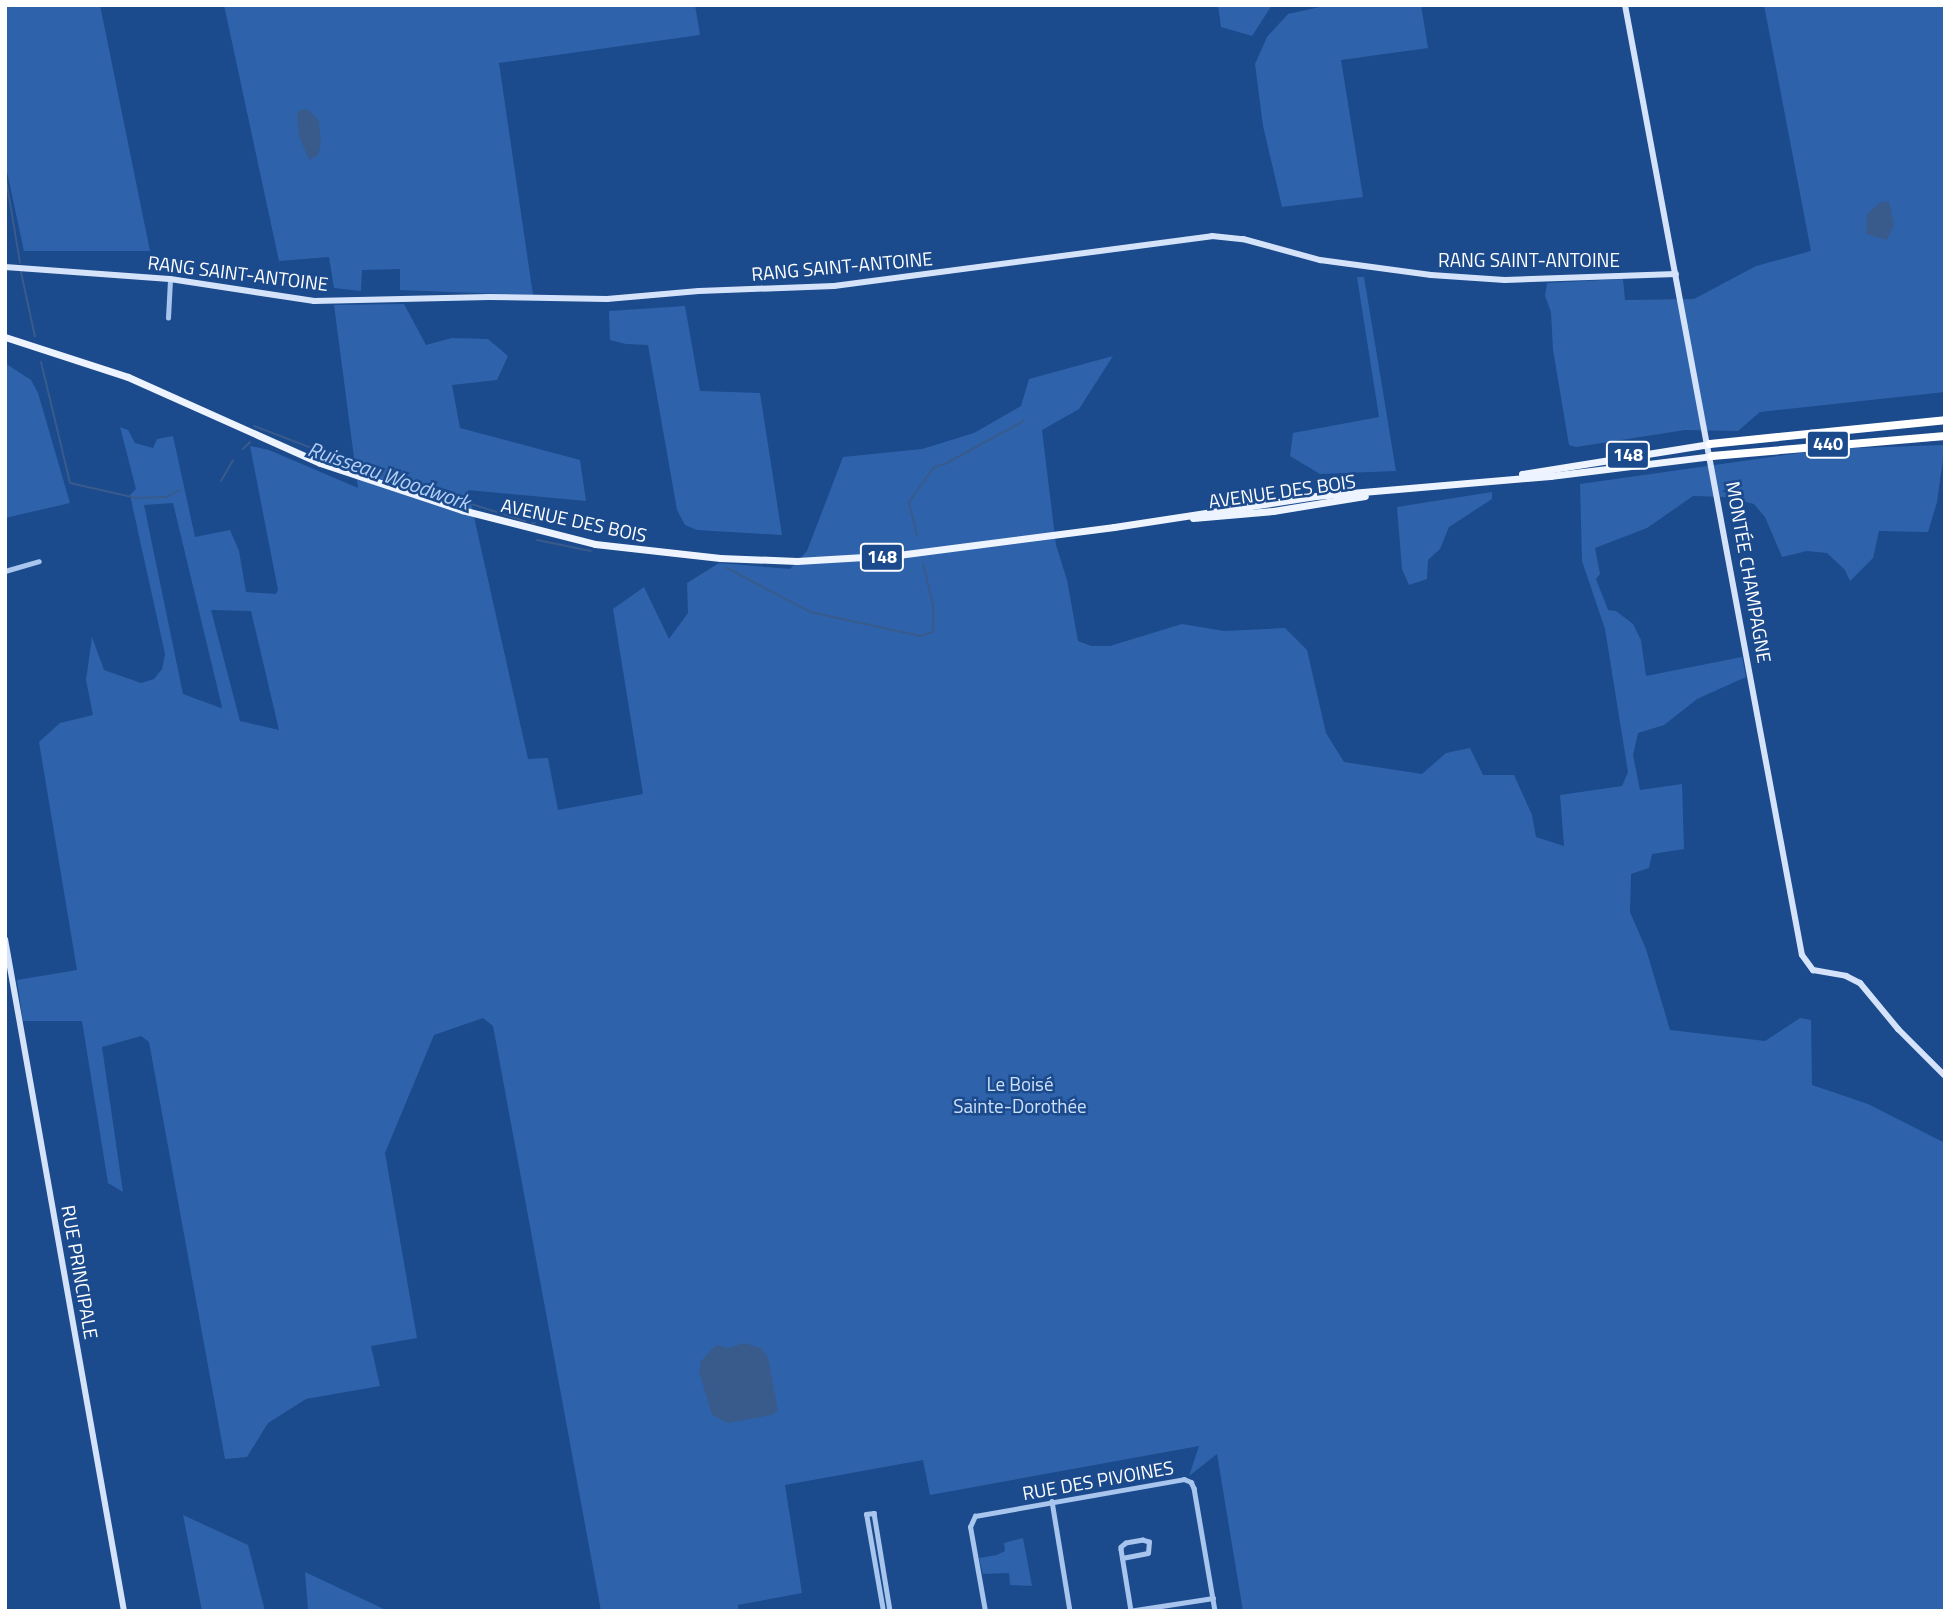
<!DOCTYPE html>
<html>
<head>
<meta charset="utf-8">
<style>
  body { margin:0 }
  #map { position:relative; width:1950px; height:1616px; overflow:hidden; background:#1b4a8d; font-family:"Titillium Web",sans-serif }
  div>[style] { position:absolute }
  .green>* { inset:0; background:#2e63ab }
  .water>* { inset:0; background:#395b8c }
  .stream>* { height:2px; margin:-1px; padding:0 1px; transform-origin:1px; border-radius:1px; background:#395b8c }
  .street>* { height:4.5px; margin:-2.25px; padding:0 2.25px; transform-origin:2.25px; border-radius:2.25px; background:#a7c5ed }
  .secondary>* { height:6px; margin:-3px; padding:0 3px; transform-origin:3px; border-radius:3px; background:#d4e3fa }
  .primary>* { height:7px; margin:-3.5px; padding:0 3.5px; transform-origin:3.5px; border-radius:3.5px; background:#eef4ff }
  .highway>* { height:8px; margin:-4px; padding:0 4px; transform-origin:4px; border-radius:4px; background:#fff }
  span { translate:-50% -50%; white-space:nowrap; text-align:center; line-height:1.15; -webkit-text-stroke:5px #1b4a8d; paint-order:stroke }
  .shield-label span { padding:2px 5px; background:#1b4a8d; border:2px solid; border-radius:5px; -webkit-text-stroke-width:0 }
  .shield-label { font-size:18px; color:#fff; font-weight:700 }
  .street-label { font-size:19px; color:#fff }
  .park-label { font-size:19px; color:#cde0fa }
  .water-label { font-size:21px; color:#b3cff5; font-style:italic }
  .frame { position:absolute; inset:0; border:7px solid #fff; pointer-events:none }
</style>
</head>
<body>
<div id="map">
  <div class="green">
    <i style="clip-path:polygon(5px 5px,100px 5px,150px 251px,24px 251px,5px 163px)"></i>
    <i style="clip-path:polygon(224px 5px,695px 5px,700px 35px,499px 63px,533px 295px,400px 290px,400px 269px,362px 270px,361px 291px,334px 288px,329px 257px,279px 261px)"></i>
    <i style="clip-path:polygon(1218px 5px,1272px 5px,1252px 36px,1221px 27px)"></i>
    <i style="clip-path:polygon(1329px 5px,1421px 5px,1428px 48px,1341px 60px,1363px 197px,1282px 207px,1263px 126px,1255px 64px,1267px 37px,1288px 14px)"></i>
    <i style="clip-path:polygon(1764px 5px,1945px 5px,1945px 392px,1760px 412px,1738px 431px,1685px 430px,1576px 447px,1569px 445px,1553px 350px,1551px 312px,1545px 296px,1547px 283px,1623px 279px,1625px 300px,1694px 299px,1756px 266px,1811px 251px)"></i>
    <i style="clip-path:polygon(1357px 277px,1364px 277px,1396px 471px,1320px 474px,1290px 456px,1293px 433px,1379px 417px)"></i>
    <i style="clip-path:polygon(evenodd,404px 304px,426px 345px,452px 338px,488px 339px,508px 356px,497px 380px,452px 385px,460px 428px,580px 460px,586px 501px,468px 490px,528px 759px,548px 758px,558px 810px,643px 794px,613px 609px,644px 587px,669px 639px,688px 613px,687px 583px,719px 563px,790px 569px,807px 551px,843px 457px,922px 449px,974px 433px,1021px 406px,1029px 379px,1113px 356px,1079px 409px,1042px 430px,1056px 545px,1067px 580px,1078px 641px,1091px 646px,1110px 646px,1182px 624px,1224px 631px,1285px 628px,1307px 650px,1326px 733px,1344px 762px,1422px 774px,1446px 753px,1470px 748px,1483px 775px,1514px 775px,1532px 815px,1536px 837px,1564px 846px,1560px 795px,1622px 786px,1628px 772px,1605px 629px,1582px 561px,1580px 484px,1828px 449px,1945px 445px,1937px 502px,1928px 532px,1879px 531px,1873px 558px,1850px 581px,1845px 570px,1827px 553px,1807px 551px,1782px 557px,1765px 517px,1754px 504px,1726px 497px,1693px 496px,1647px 528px,1595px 548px,1600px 574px,1596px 579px,1608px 610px,1616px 611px,1633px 624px,1641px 640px,1646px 676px,1742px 657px,1746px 677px,1697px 699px,1664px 725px,1638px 733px,1633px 755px,1640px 790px,1682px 784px,1684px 849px,1652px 854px,1649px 868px,1631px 874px,1630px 912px,1646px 949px,1670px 1030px,1765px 1041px,1800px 1018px,1811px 1020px,1812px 1085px,1868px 1104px,1945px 1143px,1945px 1611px,1243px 1611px,1217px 1454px,1189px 1476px,1199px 1446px,930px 1495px,923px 1460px,785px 1485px,802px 1593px,738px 1605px,739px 1611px,601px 1611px,493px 1026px,483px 1018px,434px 1035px,385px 1153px,417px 1338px,371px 1346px,380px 1386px,306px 1399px,268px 1423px,247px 1457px,225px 1459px,149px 1042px,141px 1036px,102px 1047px,123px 1192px,108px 1183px,82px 1021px,23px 1021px,17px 980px,77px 970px,39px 742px,60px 723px,93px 715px,86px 680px,92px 637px,104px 670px,141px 683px,154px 679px,162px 669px,165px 654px,130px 495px,136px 489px,120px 427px,128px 430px,135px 443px,153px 448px,157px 439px,173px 436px,195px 537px,230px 530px,239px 551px,246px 592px,276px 594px,278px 590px,250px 446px,269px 450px,358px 488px,334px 305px,404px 304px,173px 503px,222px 707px,221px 708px,183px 694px,144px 505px,173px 503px,404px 304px,211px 610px,251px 611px,279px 730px,240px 721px,211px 610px)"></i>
    <i style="clip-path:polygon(685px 306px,700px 391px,760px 393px,782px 535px,697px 530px,685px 525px,677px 510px,648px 345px,626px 344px,610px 340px,609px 311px)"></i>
    <i style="clip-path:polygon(5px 363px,31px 380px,38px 393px,70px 503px,5px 518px)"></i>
    <i style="clip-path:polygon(1492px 492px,1492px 499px,1449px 527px,1440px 549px,1428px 560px,1427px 579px,1409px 585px,1402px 569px,1397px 507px)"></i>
    <i style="clip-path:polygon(183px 1515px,248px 1545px,265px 1611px,202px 1611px)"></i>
    <i style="clip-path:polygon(1023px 1538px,1032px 1586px,1010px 1585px,1009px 1573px,983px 1574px,979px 1558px,997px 1555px,1005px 1551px,1004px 1543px)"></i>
    <i style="clip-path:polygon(305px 1572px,388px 1611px,302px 1611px,308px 1609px)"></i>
  </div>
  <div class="water">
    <i style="clip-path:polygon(302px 109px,309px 110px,319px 121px,321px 144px,318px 155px,309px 160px,299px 136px,297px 113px)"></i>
    <i style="clip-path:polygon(1889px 201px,1894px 225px,1887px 240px,1866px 234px,1867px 214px,1879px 203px)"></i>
    <i style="clip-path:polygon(744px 1343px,761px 1348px,768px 1357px,778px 1410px,772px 1415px,728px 1423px,712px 1415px,699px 1372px,701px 1361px,716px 1345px,728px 1348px)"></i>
  </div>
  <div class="stream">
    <i style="left:5px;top:173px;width:91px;rotate:80.5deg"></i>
    <i style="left:21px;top:272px;width:66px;rotate:77.8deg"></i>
    <i style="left:41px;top:362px;width:124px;rotate:76.5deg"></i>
    <i style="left:70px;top:483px;width:68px;rotate:12.8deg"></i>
    <i style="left:136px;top:498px;width:31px;rotate:-2deg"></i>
    <i style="left:167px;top:497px;width:14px;rotate:-30deg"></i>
    <i style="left:254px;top:426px;width:146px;rotate:20.9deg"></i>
    <i style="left:390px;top:478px;width:142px;rotate:17.7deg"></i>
    <i style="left:243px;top:449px;width:10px;rotate:-45deg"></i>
    <i style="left:221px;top:481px;width:24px;rotate:-60deg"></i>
    <i style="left:532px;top:523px;width:3px"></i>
    <i style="left:917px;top:535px;width:34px;rotate:-104deg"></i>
    <i style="left:909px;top:502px;width:43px;rotate:-54.5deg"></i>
    <i style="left:934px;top:467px;width:11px;rotate:-15deg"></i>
    <i style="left:945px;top:464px;width:90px;rotate:-28.6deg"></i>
    <i style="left:537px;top:540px;width:55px;rotate:11.5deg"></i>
    <i style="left:727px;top:568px;width:94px;rotate:27.9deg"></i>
    <i style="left:810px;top:612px;width:113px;rotate:12.3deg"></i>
    <i style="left:920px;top:636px;width:14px;rotate:-17deg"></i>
    <i style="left:933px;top:632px;width:27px;rotate:-90deg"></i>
    <i style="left:933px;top:605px;width:43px;rotate:-103.4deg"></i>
  </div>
  <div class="street">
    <i style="left:168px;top:318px;width:39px;rotate:-87deg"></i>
    <i style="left:5px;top:571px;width:35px;rotate:-16deg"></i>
    <i style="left:1052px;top:1501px;width:111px;rotate:80.7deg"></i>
    <i style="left:1122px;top:1558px;width:26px;rotate:-11deg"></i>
    <i style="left:1148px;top:1553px;width:11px;rotate:-85deg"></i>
    <i style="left:1149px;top:1542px;width:6px;rotate:-162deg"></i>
    <i style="left:1143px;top:1540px;width:17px;rotate:170deg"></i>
    <i style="left:1126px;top:1543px;width:6px;rotate:141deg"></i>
    <i style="left:1121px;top:1547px;width:2px;rotate:90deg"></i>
    <i style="left:1121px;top:1549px;width:63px;rotate:80.8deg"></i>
    <i style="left:883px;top:1611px;width:98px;rotate:-99.9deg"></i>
    <i style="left:866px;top:1514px;width:8px;rotate:-7deg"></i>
    <i style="left:874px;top:1513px;width:99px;rotate:80.7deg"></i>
    <i style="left:985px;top:1611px;width:85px;rotate:-100.1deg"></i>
    <i style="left:970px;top:1527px;width:12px;rotate:-66deg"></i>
    <i style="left:975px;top:1516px;width:212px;rotate:-10deg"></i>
    <i style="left:1184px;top:1479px;width:8px;rotate:23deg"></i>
    <i style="left:1191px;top:1482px;width:7px;rotate:63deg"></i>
    <i style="left:1194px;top:1488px;width:125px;rotate:80.3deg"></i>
    <i style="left:1129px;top:1611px;width:85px;rotate:-8.8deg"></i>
  </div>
  <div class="secondary">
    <i style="left:1625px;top:5px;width:966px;rotate:79.45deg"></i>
    <i style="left:1802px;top:955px;width:19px;rotate:54deg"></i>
    <i style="left:1813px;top:970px;width:34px;rotate:10deg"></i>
    <i style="left:1846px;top:976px;width:16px;rotate:27deg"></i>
    <i style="left:1860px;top:983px;width:60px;rotate:50.4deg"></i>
    <i style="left:1898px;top:1029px;width:66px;rotate:45deg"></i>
    <i style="left:5px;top:267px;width:165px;rotate:4.2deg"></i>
    <i style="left:170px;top:279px;width:146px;rotate:8.7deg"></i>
    <i style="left:314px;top:301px;width:175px;rotate:-1.3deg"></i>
    <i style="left:489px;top:297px;width:118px;rotate:1deg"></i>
    <i style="left:607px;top:299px;width:92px;rotate:-5deg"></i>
    <i style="left:699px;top:291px;width:135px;rotate:-2.1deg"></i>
    <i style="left:834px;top:286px;width:381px;rotate:-7.5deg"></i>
    <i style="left:1212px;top:236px;width:31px;rotate:6deg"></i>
    <i style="left:1243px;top:239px;width:80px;rotate:15.3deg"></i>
    <i style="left:1320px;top:260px;width:112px;rotate:7.7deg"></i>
    <i style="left:1431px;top:275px;width:74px;rotate:3.9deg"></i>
    <i style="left:1505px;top:280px;width:171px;rotate:-2deg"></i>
    <i style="left:5px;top:939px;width:682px;rotate:79.96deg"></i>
  </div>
  <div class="primary">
    <i style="left:5px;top:337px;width:129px;rotate:18deg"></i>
    <i style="left:128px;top:377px;width:210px;rotate:24.1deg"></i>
    <i style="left:320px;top:463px;width:150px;rotate:18.3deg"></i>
    <i style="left:462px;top:510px;width:137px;rotate:14.3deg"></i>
    <i style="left:595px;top:544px;width:126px;rotate:6.4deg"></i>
    <i style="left:720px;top:558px;width:77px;rotate:2.2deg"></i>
    <i style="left:797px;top:561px;width:101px;rotate:-3.4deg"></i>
    <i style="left:898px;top:555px;width:218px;rotate:-7.4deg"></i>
    <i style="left:1114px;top:527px;width:204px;rotate:-8.7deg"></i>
    <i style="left:1316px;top:496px;width:235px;rotate:-4.9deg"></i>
    <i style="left:1550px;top:476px;width:163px;rotate:-7deg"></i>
    <i style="left:1522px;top:474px;width:190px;rotate:-9.1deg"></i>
    <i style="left:1193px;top:518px;width:80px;rotate:-5deg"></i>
    <i style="left:1273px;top:511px;width:93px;rotate:-9.3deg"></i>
  </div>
  <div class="highway">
    <i style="left:1710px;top:444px;width:236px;rotate:-5.8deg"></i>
    <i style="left:1712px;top:456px;width:234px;rotate:-4.9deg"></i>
  </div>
  <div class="shield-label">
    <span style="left:1828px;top:444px">440</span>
    <span style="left:1628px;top:455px">148</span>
    <span style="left:882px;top:557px">148</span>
  </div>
  <div class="street-label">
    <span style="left:1529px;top:260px">RANG SAINT-ANTOINE</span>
    <span style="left:842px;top:266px;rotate:-5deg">RANG SAINT-ANTOINE</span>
    <span style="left:238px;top:273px;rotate:7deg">RANG SAINT-ANTOINE</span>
    <span style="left:1282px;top:491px;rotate:-8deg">AVENUE DES BOIS</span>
    <span style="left:574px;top:520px;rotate:12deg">AVENUE DES BOIS</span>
    <span style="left:1749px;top:572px;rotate:80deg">MONTÉE CHAMPAGNE</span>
    <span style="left:80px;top:1272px;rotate:80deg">RUE PRINCIPALE</span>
    <span style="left:1098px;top:1480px;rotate:-10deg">RUE DES PIVOINES</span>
  </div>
  <div class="park-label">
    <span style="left:1020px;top:1095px">Le Boisé<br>Sainte-Dorothée</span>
  </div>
  <div class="water-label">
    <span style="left:389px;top:475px;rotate:19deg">Ruisseau Woodwork</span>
  </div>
  <div class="frame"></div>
</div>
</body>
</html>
